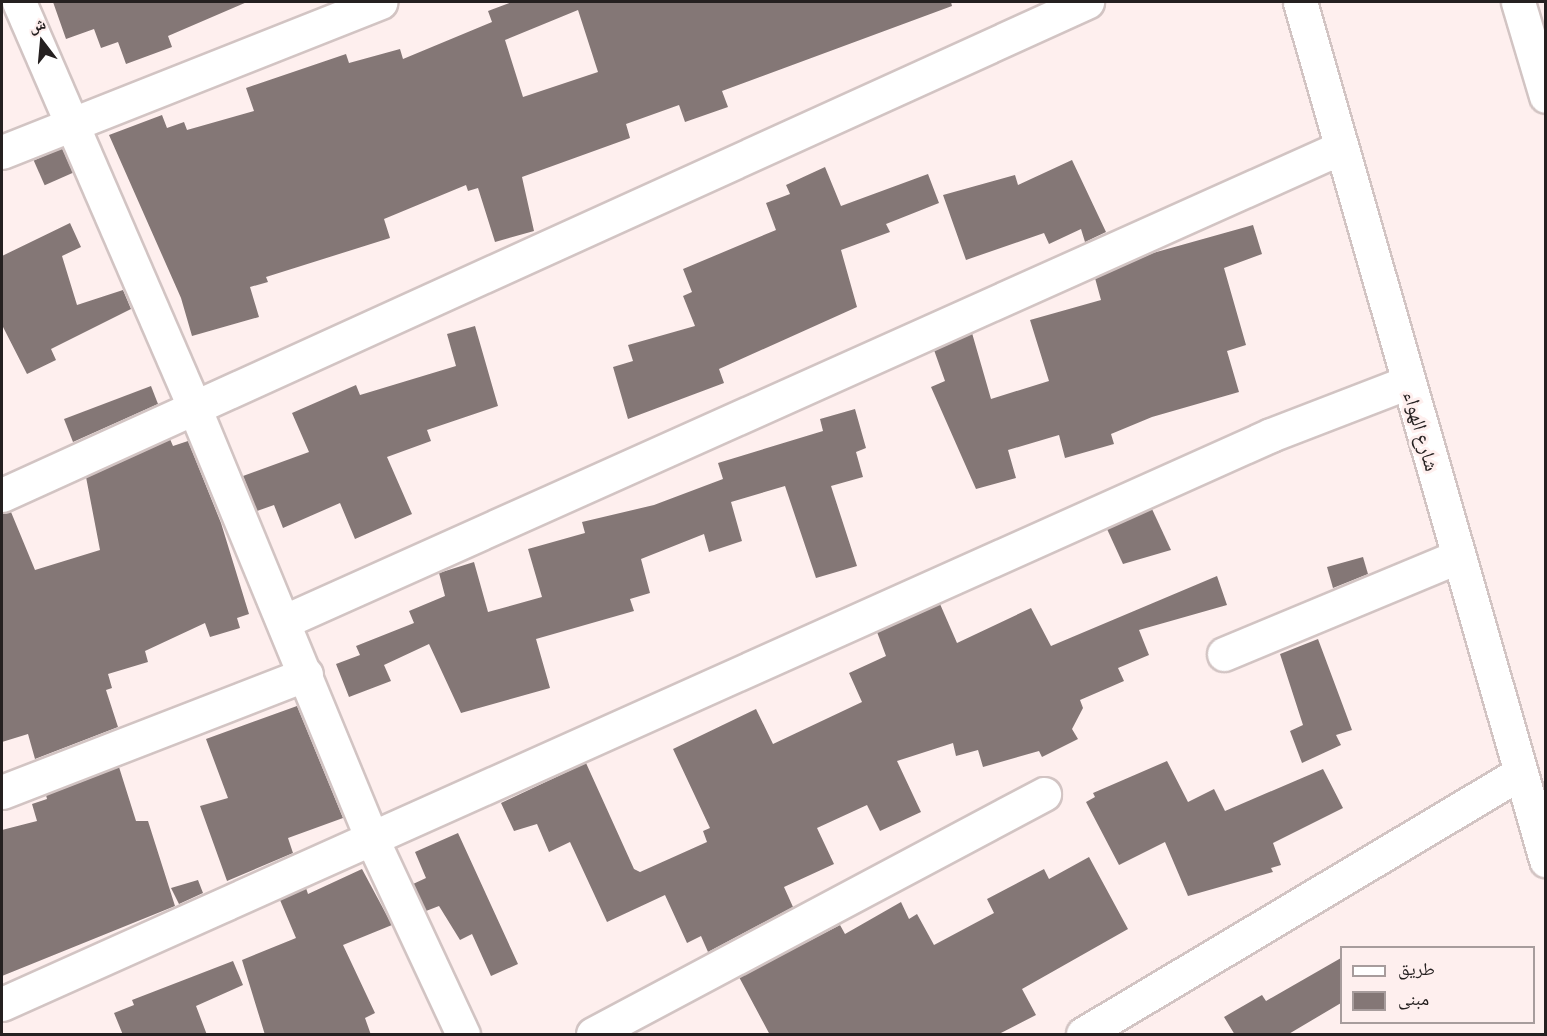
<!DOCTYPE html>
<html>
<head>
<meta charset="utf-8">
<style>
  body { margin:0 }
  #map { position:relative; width:1547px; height:1036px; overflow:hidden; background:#feefee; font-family:Ubuntu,"Noto Naskh Arabic",sans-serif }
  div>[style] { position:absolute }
  .building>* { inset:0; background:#847776; transform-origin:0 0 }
  .roads { filter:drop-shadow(2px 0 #d2c4c3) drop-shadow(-2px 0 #d2c4c3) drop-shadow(0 2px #d2c4c3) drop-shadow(0 -2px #d2c4c3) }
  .street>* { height:33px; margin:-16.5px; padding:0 16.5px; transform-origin:16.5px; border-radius:16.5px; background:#fff }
  .secondary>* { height:33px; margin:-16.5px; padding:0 16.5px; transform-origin:16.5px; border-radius:16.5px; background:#fff }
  span { translate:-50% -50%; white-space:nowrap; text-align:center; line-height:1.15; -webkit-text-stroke:6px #feefee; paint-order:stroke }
  .street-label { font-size:20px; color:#252020 }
  .frame { position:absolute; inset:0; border:3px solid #252020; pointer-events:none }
  .legend { position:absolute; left:1340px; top:946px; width:195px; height:78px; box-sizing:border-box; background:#feefee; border:2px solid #a79c9c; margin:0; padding:8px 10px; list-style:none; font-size:18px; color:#252020 }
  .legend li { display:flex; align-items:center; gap:12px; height:30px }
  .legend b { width:30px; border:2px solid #a79c9c }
  .north { position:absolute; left:12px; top:12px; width:60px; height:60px; -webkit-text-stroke:4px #feefee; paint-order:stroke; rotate:344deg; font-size:16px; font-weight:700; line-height:24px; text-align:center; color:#252020 }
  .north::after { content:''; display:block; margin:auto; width:21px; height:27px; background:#252020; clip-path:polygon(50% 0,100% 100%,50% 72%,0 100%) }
</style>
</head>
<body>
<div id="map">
  <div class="building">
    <i style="clip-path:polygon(53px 2px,247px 2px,168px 36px,172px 47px,126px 64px,118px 42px,101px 48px,94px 29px,66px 39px)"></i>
    <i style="clip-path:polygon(evenodd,512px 2px,951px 2px,952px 6px,722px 91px,728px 107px,685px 122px,679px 105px,626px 124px,630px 138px,522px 177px,534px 231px,495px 242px,478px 188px,468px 191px,466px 185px,384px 219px,390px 238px,266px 277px,268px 282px,250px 287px,259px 317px,192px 336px,181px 298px,109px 135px,162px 115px,167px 128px,184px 122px,187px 130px,254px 111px,246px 88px,346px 54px,349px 63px,400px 49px,403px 59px,492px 22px,488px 11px,512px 2px,578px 10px,598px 72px,523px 97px,505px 40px,578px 10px)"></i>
    <i style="left:62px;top:148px;width:27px;height:31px;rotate:66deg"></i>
    <i style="clip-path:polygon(1072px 160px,1106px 232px,1085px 242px,1081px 229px,1049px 244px,1044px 233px,966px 260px,943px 195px,1015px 175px,1018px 185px)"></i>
    <i style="clip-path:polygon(825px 167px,841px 206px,928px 174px,939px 203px,886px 224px,890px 232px,841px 250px,857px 307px,719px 369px,724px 383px,628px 419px,613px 367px,633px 361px,628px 345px,695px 326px,683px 296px,692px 292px,683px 269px,776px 230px,766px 203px,790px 194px,786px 185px)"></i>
    <i style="clip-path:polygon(70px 223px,81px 247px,62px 256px,77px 305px,123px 290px,131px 309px,51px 349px,56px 360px,27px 374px,2px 325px,2px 256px)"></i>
    <i style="clip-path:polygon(1253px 225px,1262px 254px,1224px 268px,1246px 345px,1227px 351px,1239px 392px,1152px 417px,1111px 434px,1114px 444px,1065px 458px,1059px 435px,1008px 450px,1016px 478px,976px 489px,931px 387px,945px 381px,934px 350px,972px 333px,991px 399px,1049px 381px,1030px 320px,1101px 300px,1095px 278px,1153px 253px)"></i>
    <i style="clip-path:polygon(475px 326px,498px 406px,427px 430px,431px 441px,387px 457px,412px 514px,355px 539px,340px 503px,283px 528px,274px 505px,257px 511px,243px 476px,309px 452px,292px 413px,356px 385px,360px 395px,456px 366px,447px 334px)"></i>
    <i style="clip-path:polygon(151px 386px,158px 404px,73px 442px,64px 419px)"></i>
    <i style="clip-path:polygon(855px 409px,866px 448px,856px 452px,863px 477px,831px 486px,857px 566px,816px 578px,785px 486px,731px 502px,742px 541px,709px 552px,704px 534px,641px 559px,650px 593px,630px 599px,634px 611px,536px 639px,550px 688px,461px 713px,429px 644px,384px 665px,391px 681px,349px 697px,336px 664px,360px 655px,356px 646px,414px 623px,409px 611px,445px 596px,439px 573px,474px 562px,488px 612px,542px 597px,528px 549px,585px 533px,582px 522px,654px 505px,723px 479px,718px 463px,823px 431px,820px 419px)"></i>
    <i style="clip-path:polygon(170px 439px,173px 446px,188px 441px,221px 523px,249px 614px,237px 618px,240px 628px,210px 637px,205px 623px,145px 651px,148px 662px,108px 674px,112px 688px,106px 690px,118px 727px,35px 759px,28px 734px,2px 742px,2px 514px,11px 512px,35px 570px,100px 550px,86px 477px)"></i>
    <i style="clip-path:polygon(1152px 509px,1171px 550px,1123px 564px,1107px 529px)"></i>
    <i style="clip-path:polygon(1363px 557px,1368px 574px,1333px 588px,1327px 567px)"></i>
    <i style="clip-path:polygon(1217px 576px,1227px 605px,1139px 630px,1149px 655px,1118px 668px,1124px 681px,1080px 700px,1083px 708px,1072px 729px,1078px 739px,1042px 757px,1039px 751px,983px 767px,978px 750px,956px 756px,953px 743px,897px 761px,921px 812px,880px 831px,867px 805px,817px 828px,834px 864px,784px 887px,793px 907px,708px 952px,701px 936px,687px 943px,665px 895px,607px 922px,570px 842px,549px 852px,537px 824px,514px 831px,501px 803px,586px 763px,634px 869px,640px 872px,707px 842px,703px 831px,710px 828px,673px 749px,756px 709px,773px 744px,862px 702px,849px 673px,886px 656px,877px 632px,940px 604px,957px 643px,1031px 608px,1051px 646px)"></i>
    <i style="clip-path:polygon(1318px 639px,1352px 730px,1336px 735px,1341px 745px,1302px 763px,1290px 731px,1303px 725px,1280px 654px)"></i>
    <i style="clip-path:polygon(297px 706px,343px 818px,288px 838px,293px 853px,227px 881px,200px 806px,228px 798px,206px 739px)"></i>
    <i style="clip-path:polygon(1167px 761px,1188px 802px,1214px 789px,1225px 811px,1323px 769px,1343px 808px,1273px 843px,1281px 865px,1271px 868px,1273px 872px,1188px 896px,1165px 842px,1119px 865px,1086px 802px,1095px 797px,1093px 793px)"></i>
    <i style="clip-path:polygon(119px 767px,136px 821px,148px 821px,175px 906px,2px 976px,2px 830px,37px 821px,32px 804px,47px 799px,46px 795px)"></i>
    <i style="clip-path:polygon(458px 833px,518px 964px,491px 976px,472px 934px,460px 940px,439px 906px,426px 911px,413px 884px,426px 878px,415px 852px)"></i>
    <i style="clip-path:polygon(1089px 857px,1128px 929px,1022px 989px,1036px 1015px,997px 1035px,770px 1035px,739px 977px,840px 925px,845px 934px,901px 902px,909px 919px,917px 914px,934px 945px,994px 913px,987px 899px,1044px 869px,1049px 879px)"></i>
    <i style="clip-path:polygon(362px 869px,392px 925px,343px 945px,375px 1013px,365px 1018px,371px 1035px,265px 1035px,242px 960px,296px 938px,280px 900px,306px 888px,308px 894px)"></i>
    <i style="clip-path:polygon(198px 880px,203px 893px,179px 904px,171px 888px)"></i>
    <i style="clip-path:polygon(1341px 958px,1341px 1003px,1287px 1035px,1235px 1035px,1224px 1017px,1262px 995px,1266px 1001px)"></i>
    <i style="clip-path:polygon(233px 961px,243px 985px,196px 1006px,207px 1035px,123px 1035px,114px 1013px,134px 1005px,132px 1000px)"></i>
  </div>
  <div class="roads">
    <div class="street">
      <i style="left:19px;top:2px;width:441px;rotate:66.6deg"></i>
      <i style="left:194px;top:407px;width:463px;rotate:67.6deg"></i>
      <i style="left:370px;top:835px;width:220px;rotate:65deg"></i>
      <i style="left:1518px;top:2px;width:98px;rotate:73.4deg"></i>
      <i style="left:2px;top:152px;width:407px;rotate:-21.6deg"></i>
      <i style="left:2px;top:495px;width:1192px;rotate:-24.44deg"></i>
      <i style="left:285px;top:621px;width:1156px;rotate:-24.15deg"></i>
      <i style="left:1224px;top:654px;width:252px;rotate:-22.6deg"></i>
      <i style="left:2px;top:792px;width:326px;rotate:-21.2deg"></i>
      <i style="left:2px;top:1004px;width:1391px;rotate:-24.15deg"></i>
      <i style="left:1271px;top:435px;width:147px;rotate:-21.1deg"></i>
      <i style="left:593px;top:1034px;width:511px;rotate:-28.02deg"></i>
      <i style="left:1083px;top:1034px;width:509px;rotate:-30.85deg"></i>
    </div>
    <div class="secondary">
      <i style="left:1300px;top:2px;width:893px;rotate:74deg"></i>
    </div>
  </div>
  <div class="street-label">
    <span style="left:1422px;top:431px;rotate:74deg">شارع الهواء</span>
  </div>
  <div class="frame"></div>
  <ul class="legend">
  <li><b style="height:8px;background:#fff"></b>طريق</li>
  <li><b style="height:16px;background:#847776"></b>مبنى</li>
  </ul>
  <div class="north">ش</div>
</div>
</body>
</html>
